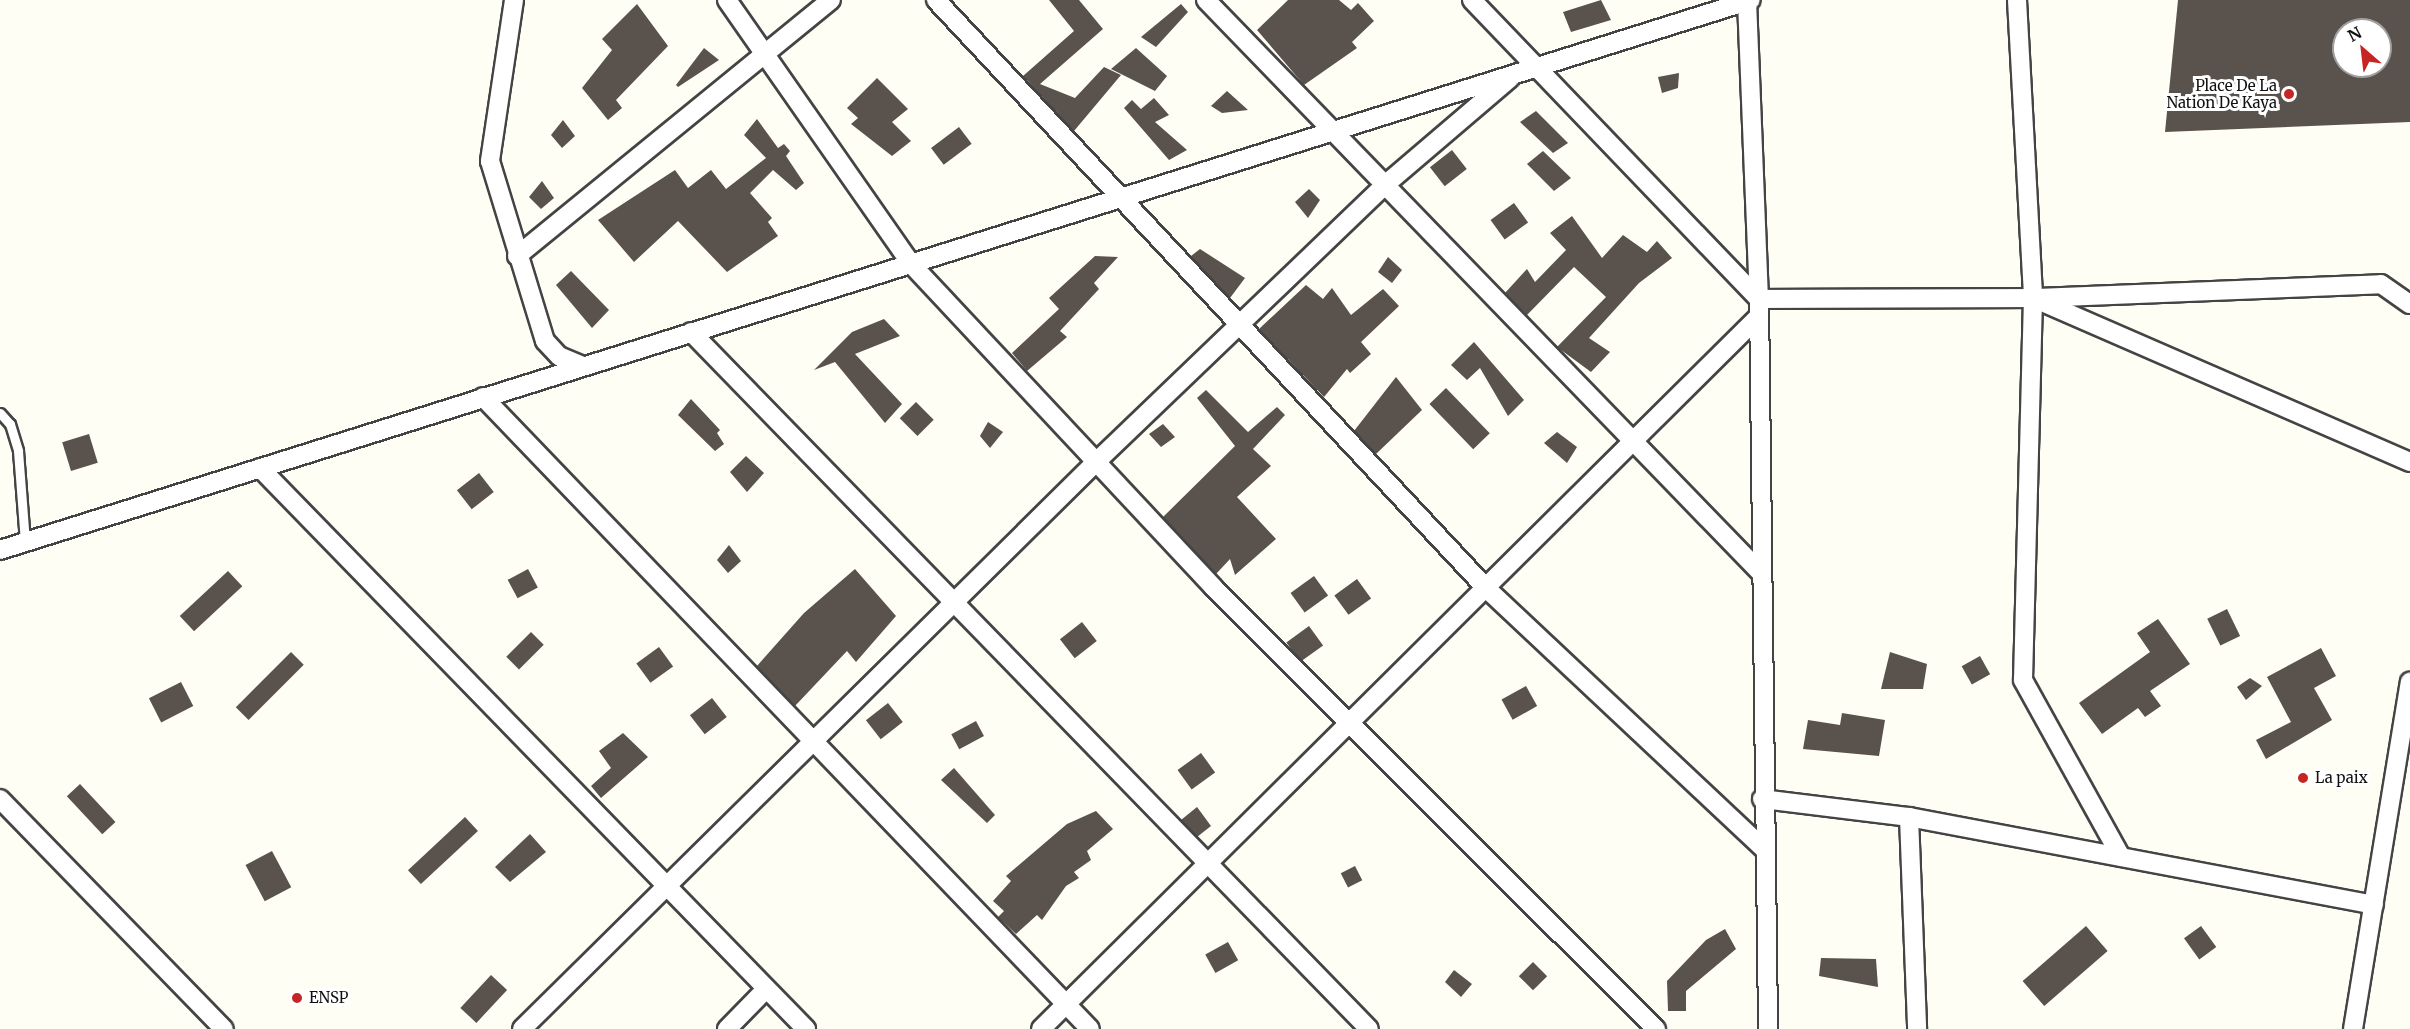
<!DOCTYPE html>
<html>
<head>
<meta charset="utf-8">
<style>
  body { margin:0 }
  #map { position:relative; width:2410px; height:1029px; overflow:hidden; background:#fffef4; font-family:Merriweather,serif }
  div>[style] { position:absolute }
  .building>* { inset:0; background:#5a524c; transform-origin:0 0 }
  .roads { filter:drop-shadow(2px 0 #444) drop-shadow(-2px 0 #444) drop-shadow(0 2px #444) drop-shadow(0 -2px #444) }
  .service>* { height:9px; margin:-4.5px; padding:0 4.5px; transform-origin:4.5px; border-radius:4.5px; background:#fff }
  .minor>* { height:18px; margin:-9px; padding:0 9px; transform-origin:9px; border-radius:9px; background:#fff }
  .dots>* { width:16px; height:16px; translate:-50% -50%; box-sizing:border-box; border:3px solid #fff; border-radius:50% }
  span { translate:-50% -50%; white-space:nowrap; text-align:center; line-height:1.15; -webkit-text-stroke:6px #fff; paint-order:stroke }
  .poi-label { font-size:15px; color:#111 }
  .right { translate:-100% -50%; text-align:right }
  .left { translate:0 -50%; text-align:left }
  .north { position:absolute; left:2332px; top:18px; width:60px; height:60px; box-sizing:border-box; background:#fff; border:2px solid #a0a0a0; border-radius:50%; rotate:332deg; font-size:16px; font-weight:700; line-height:24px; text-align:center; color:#111 }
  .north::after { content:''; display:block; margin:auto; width:21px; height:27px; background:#c62623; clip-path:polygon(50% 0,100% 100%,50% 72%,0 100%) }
</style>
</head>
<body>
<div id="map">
  <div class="building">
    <i style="clip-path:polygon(1049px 0,1079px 0,1103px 29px,1040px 84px,1075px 98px,1104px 67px,1121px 75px,1074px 131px,1023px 76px,1074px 31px)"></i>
    <i style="clip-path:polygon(1288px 0,1339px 0,1351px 10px,1358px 3px,1374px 21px,1352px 42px,1357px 48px,1304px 85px,1257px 30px)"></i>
    <i style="clip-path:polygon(1601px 0,1611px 20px,1571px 32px,1563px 12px)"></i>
    <i style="clip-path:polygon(evenodd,2178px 0,2410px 0,2410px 122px,2165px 132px,2178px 0,2344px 30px,2380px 30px,2380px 66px,2344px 66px,2344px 30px)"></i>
    <i style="clip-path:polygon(637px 4px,668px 46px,616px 100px,622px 108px,608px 120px,582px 88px,612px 50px,602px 39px)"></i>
    <i style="clip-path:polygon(1181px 4px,1188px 12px,1156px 47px,1141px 37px)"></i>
    <i style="clip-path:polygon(704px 48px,719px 60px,678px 87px,676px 85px)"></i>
    <i style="clip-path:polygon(1136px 48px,1167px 76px,1155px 91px,1111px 69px)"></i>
    <i style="clip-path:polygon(1679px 73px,1678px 88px,1662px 93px,1658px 77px)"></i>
    <i style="clip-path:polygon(877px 78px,908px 109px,892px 122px,911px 141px,892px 156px,851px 124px,858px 118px,847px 108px)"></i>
    <i style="clip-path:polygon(1227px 91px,1248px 110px,1222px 113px,1211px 106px)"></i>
    <i style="clip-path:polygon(1154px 98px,1169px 115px,1155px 122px,1187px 150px,1169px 160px,1124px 108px,1132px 100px,1141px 109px)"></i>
    <i style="clip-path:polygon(1536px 111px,1568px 143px,1553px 153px,1520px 122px)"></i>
    <i style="clip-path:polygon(757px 119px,778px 148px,784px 144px,790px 151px,786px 156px,804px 183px,796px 190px,773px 170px,750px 193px,772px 218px,768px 222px,778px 236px,727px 272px,678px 221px,634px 262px,598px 220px,675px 170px,688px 188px,711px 170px,726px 189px,766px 158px,744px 135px)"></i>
    <i style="clip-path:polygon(563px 120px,575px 136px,562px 148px,551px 135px)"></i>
    <i style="left:959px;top:127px;width:21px;height:35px;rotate:53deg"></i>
    <i style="left:1452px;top:150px;width:24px;height:28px;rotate:52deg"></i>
    <i style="clip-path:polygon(1543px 151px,1571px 178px,1554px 191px,1527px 164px)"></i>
    <i style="clip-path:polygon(542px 181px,554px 198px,541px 209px,529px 197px)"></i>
    <i style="clip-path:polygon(1309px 189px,1320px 200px,1308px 218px,1295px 202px)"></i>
    <i style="left:1514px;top:203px;width:24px;height:29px;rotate:54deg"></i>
    <i style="clip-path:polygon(1572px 216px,1602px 258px,1623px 235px,1647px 252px,1657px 241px,1672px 258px,1639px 283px,1589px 338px,1610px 352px,1591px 372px,1557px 347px,1606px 297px,1574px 267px,1527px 315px,1505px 293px,1527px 269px,1535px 282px,1566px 250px,1550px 233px)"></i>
    <i style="clip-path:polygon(1200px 249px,1245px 278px,1230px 298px,1191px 256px)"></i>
    <i style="clip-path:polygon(1095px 256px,1118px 257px,1094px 283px,1099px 289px,1060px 331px,1067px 337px,1027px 371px,1012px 353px,1059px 309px,1049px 298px)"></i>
    <i style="clip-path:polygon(1388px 257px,1402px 270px,1392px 283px,1378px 272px)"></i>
    <i style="clip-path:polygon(571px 271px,609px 310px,592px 328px,556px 285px)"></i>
    <i style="clip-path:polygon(1306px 285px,1323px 299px,1332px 288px,1351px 315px,1383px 289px,1399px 306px,1361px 342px,1371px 354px,1350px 373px,1347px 369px,1324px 397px,1259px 329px)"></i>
    <i style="clip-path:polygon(884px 319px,900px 336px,855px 354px,902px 404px,885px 423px,835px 362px,814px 370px,852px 332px)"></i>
    <i style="clip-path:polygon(1474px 342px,1524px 400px,1508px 416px,1480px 368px,1467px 380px,1451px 365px)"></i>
    <i style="clip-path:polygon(1396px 377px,1422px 410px,1376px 454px,1354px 431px)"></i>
    <i style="left:1446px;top:388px;width:63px;height:23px;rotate:46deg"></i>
    <i style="clip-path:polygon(1206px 390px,1248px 432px,1277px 407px,1285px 415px,1253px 449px,1271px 466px,1237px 497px,1276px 539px,1235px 575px,1230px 559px,1216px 574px,1163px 517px,1235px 446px,1197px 398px)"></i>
    <i style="clip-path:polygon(691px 399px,720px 430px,717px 433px,724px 444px,715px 451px,678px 415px)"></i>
    <i style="left:916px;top:402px;width:25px;height:23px;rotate:45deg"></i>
    <i style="clip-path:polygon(988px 422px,1003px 432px,990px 448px,980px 436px)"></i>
    <i style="clip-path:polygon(1163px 424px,1175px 437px,1161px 447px,1149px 434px)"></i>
    <i style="clip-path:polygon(1557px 432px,1577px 447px,1567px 463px,1544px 443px)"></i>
    <i style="left:89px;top:434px;width:30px;height:28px;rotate:73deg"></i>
    <i style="clip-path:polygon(746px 456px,764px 473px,747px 492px,730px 472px)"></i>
    <i style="left:479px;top:473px;width:24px;height:28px;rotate:52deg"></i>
    <i style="clip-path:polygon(729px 545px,741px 561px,728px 573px,717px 560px)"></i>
    <i style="left:528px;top:569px;width:21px;height:23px;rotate:62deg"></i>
    <i style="clip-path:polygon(855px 569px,896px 616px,856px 662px,847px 651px,795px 706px,757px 666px,804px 613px)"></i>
    <i style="left:228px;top:571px;width:21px;height:66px;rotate:47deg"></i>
    <i style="left:1314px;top:576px;width:24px;height:29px;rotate:54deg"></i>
    <i style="left:1357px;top:579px;width:24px;height:28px;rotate:54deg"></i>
    <i style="left:2227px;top:609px;width:30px;height:22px;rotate:64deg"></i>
    <i style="clip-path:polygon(2158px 619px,2190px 664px,2150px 691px,2161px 706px,2145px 717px,2138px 708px,2102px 734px,2079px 703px,2150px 652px,2137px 633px)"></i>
    <i style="left:1082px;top:622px;width:24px;height:28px;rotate:52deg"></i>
    <i style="left:1309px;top:626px;width:24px;height:28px;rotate:54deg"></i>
    <i style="left:531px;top:632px;width:18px;height:35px;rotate:45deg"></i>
    <i style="left:659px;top:647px;width:24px;height:28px;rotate:54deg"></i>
    <i style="clip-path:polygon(2321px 648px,2336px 676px,2314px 688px,2332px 720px,2266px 759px,2256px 740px,2291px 722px,2267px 677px)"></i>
    <i style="left:291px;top:652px;width:18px;height:78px;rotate:45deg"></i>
    <i style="clip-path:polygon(1890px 652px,1927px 664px,1923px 689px,1881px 689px)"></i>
    <i style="left:1980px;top:656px;width:21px;height:21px;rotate:61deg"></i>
    <i style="clip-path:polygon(2250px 678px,2262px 686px,2246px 700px,2237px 687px)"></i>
    <i style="left:181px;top:682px;width:27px;height:36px;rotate:63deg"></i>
    <i style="left:1526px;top:686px;width:23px;height:28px;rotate:61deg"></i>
    <i style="left:712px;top:698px;width:24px;height:28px;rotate:52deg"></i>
    <i style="left:888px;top:703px;width:24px;height:28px;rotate:52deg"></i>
    <i style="clip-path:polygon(1842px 713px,1885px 720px,1879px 756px,1803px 749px,1808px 720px,1840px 725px)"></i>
    <i style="left:976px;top:721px;width:17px;height:28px;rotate:62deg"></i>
    <i style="clip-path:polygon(623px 733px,648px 757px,601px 798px,591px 786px,611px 768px,599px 751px)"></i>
    <i style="left:1201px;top:753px;width:24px;height:29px;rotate:54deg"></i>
    <i style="clip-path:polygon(954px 768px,995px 815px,987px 823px,941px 780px)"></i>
    <i style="left:80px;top:784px;width:52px;height:18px;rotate:47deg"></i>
    <i style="clip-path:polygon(1197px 807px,1211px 826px,1197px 837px,1181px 820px)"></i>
    <i style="clip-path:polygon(1096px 811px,1113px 829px,1087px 851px,1091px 860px,1074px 872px,1079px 878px,1066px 886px,1042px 920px,1037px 915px,1016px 934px,998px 917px,1004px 911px,993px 901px,1011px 881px,1006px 876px,1067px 824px)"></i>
    <i style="left:465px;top:817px;width:19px;height:78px;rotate:47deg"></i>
    <i style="clip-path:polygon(530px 834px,546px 852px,510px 882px,495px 867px)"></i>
    <i style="left:272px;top:851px;width:41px;height:30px;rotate:62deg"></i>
    <i style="left:1355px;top:866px;width:16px;height:16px;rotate:63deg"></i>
    <i style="left:2086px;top:926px;width:33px;height:84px;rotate:49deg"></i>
    <i style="left:2201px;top:926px;width:26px;height:21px;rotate:54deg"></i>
    <i style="clip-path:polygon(1725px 929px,1736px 949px,1686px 991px,1686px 1011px,1668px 1011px,1667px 981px,1706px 940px)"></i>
    <i style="left:1228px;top:942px;width:21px;height:26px;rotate:61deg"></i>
    <i style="clip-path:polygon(1821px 958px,1876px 959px,1878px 987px,1819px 976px)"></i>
    <i style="left:1533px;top:962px;width:20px;height:20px;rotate:45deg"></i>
    <i style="clip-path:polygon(1454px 970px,1472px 984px,1461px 997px,1445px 982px)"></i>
    <i style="left:491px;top:975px;width:22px;height:45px;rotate:43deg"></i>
  </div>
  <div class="roads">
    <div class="service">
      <i style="left:0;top:413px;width:15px;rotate:48deg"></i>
      <i style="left:10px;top:424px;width:28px;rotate:73deg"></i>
      <i style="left:18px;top:451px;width:90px;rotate:85.6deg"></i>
    </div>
    <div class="minor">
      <i style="left:514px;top:0;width:163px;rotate:98.5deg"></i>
      <i style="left:490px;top:161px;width:188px;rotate:73deg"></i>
      <i style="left:545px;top:341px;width:21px;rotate:47deg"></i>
      <i style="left:559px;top:356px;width:26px;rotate:23deg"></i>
      <i style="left:727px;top:0;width:323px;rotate:55.1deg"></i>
      <i style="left:912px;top:265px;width:441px;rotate:46.9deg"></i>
      <i style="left:1213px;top:587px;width:626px;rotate:44.94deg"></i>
      <i style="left:936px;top:0;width:805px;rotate:46.91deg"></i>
      <i style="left:1486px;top:588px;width:380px;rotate:43.2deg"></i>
      <i style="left:1206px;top:0;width:796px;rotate:45.92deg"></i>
      <i style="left:1472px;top:0;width:414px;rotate:46.2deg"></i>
      <i style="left:1759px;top:299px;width:730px;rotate:89.29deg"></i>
      <i style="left:2017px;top:0;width:298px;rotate:86.9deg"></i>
      <i style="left:1747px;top:1px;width:298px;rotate:87.7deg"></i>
      <i style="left:1759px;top:299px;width:274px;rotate:-0.2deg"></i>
      <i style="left:2033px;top:298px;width:382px;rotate:91.5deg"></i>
      <i style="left:2023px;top:680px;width:202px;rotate:61deg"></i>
      <i style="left:517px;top:256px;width:405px;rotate:-39.2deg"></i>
      <i style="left:2033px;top:298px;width:411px;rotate:23.5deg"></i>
      <i style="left:2037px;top:298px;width:344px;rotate:-2.3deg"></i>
      <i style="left:2381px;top:284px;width:35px;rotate:35deg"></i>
      <i style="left:691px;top:332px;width:972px;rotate:45.79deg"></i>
      <i style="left:483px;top:397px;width:876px;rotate:46.16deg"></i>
      <i style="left:260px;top:468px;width:783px;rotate:45.78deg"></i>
      <i style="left:0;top:550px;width:1835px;rotate:-17.44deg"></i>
      <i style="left:0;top:799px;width:321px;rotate:45.8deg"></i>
      <i style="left:1762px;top:799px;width:148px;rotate:7deg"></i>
      <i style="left:1909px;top:817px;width:473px;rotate:10.7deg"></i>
      <i style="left:1909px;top:817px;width:212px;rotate:87.8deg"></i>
      <i style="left:522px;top:1029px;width:805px;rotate:-44.65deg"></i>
      <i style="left:1095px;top:463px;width:403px;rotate:-43.8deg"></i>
      <i style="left:1386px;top:184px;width:163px;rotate:-40.5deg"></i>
      <i style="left:727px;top:1029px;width:56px;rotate:-45.7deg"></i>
      <i style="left:1041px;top:1029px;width:1009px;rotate:-44.8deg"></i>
      <i style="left:2353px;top:1029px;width:352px;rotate:-80.7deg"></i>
    </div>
  </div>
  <div class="dots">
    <i style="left:2289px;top:94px;background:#c62623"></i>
    <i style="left:2303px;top:778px;background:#c62623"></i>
    <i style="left:297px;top:998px;background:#c62623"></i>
  </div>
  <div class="poi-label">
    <span class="right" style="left:2277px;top:94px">Place De La<br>Nation De Kaya</span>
    <span class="left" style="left:2315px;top:778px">La paix</span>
    <span class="left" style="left:309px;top:998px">ENSP</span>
  </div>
  <div class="north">N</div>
</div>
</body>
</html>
